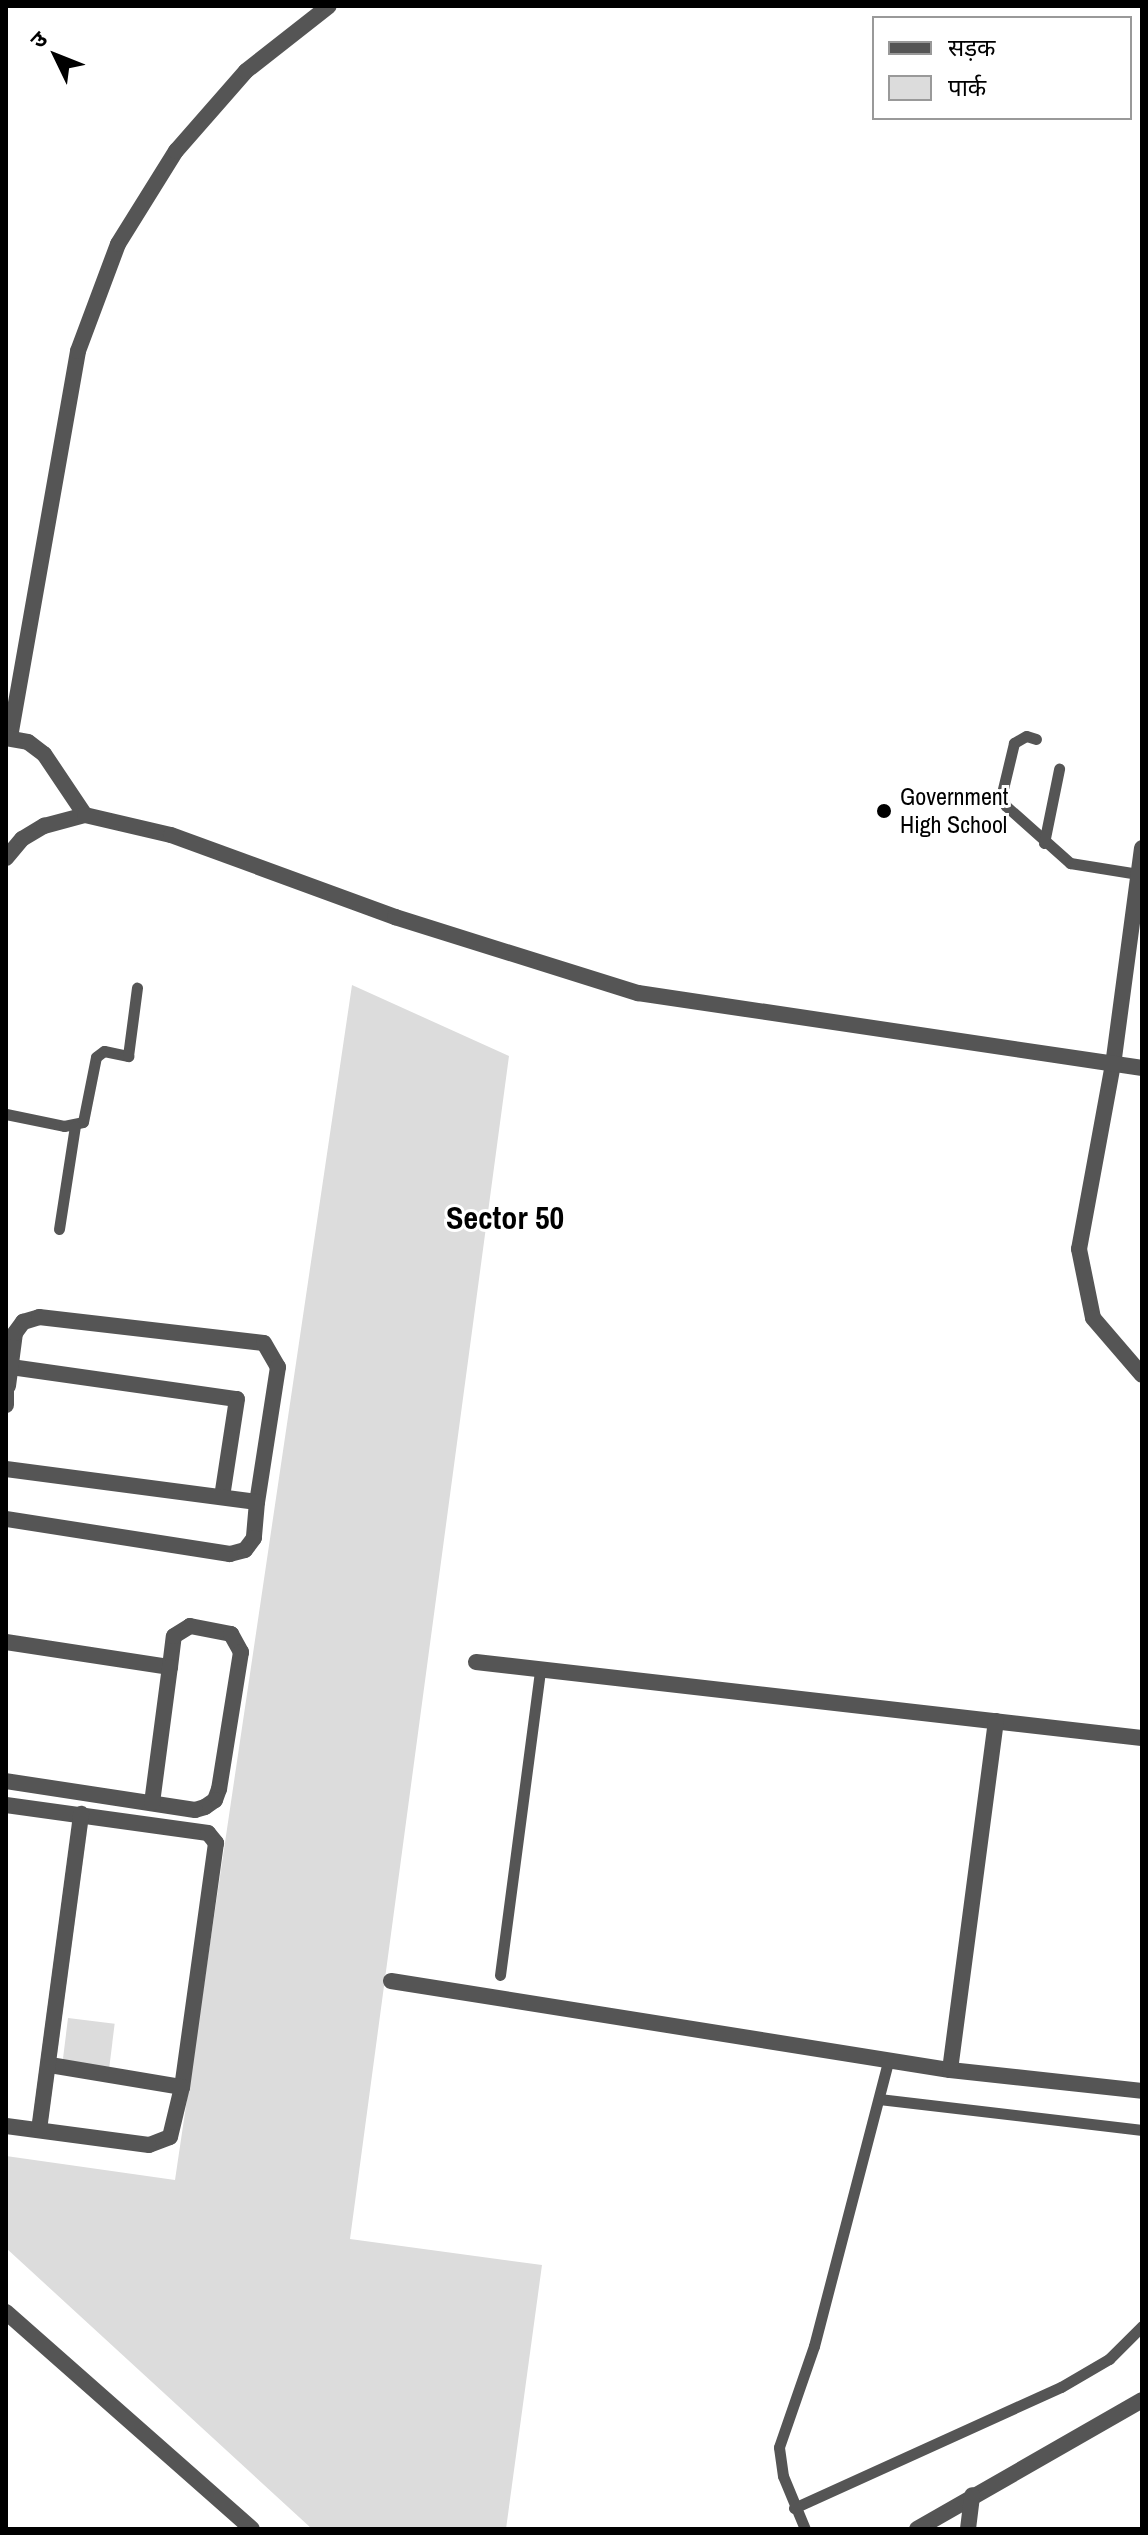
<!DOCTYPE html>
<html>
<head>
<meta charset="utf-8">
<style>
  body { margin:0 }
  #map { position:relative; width:1148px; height:2535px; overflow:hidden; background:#fff; font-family:"Archivo Narrow","Noto Sans Devanagari",sans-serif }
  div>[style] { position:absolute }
  .green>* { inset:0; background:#dcdcdc; transform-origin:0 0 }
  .service>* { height:11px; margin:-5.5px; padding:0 5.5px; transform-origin:5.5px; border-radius:5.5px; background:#555 }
  .minor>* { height:16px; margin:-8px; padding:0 8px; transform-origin:8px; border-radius:8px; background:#555 }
  .dots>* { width:22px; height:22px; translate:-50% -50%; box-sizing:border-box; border:4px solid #fff; border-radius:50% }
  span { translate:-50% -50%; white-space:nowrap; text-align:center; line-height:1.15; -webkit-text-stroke:6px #fff; paint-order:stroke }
  .poi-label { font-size:24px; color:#000 }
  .left { translate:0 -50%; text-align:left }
  .district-label { font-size:32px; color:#000; font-weight:700 }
  .frame { position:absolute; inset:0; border:8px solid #000; pointer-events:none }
  .legend { position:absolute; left:872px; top:16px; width:260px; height:104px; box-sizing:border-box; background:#fff; border:2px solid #999; margin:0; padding:10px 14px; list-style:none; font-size:24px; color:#000 }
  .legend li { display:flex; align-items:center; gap:16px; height:40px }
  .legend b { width:40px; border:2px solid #999 }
  .north { position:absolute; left:16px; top:16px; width:80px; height:80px; -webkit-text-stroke:6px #fff; paint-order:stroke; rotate:313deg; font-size:22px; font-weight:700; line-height:32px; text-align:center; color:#000 }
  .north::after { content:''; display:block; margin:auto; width:28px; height:36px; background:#000; clip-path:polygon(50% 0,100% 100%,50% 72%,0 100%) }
</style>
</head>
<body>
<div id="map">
  <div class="green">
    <i style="clip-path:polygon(352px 985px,509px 1056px,350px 2239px,542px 2265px,506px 2529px,312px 2529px,6px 2248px,6px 2156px,175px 2180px)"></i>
    <i style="left:68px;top:2018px;width:47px;height:44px;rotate:7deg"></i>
  </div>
  <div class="service">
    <i style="left:1036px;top:739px;width:10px;rotate:-163deg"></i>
    <i style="left:1026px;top:736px;width:14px;rotate:150deg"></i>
    <i style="left:1014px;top:743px;width:56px;rotate:103.5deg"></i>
    <i style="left:1001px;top:797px;width:10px;rotate:61deg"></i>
    <i style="left:1006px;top:806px;width:86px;rotate:41.7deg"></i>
    <i style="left:1070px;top:863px;width:69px;rotate:9.2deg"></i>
    <i style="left:1044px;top:843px;width:76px;rotate:-78.5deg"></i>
    <i style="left:6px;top:1114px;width:59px;rotate:11.7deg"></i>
    <i style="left:64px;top:1126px;width:19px;rotate:-12deg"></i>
    <i style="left:83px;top:1122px;width:66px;rotate:-78.7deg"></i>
    <i style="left:96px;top:1057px;width:10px;rotate:-37deg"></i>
    <i style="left:104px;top:1051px;width:25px;rotate:12deg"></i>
    <i style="left:128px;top:1056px;width:69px;rotate:-82.5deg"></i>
    <i style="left:59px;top:1229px;width:104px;rotate:-81.2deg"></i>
    <i style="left:500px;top:1975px;width:308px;rotate:-82.5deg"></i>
    <i style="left:879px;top:2099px;width:265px;rotate:6.7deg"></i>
    <i style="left:794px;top:2508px;width:293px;rotate:-24.4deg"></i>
    <i style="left:1061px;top:2387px;width:56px;rotate:-30.3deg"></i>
    <i style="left:1109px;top:2359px;width:47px;rotate:-45deg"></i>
    <i style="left:805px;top:2529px;width:57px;rotate:-112.5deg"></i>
    <i style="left:783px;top:2476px;width:29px;rotate:-98deg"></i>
    <i style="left:779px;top:2447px;width:107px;rotate:-70.9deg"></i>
    <i style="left:814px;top:2346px;width:294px;rotate:-75.4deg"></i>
  </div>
  <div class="minor">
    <i style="left:10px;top:737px;width:392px;rotate:-80deg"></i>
    <i style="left:78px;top:351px;width:114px;rotate:-69.5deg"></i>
    <i style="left:118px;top:244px;width:110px;rotate:-58.1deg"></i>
    <i style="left:176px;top:151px;width:106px;rotate:-48.8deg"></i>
    <i style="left:246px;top:71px;width:105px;rotate:-38.1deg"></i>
    <i style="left:6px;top:738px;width:22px;rotate:10deg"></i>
    <i style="left:28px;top:742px;width:20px;rotate:37deg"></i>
    <i style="left:44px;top:754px;width:73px;rotate:56.1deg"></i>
    <i style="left:1142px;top:848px;width:218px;rotate:97.6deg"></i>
    <i style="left:1113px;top:1064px;width:188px;rotate:100.4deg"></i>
    <i style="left:1079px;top:1249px;width:70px;rotate:78.5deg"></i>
    <i style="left:1093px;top:1318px;width:75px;rotate:49.3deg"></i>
    <i style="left:6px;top:858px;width:25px;rotate:-50deg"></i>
    <i style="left:22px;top:839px;width:26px;rotate:-31deg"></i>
    <i style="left:44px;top:826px;width:42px;rotate:-15deg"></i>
    <i style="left:85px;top:815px;width:88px;rotate:13.1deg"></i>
    <i style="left:171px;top:835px;width:239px;rotate:20.1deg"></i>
    <i style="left:395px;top:917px;width:255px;rotate:17.4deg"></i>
    <i style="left:638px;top:993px;width:510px;rotate:8.46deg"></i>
    <i style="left:11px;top:1367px;width:228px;rotate:8.1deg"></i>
    <i style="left:237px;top:1399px;width:99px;rotate:98.7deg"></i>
    <i style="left:6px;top:1386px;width:19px;rotate:90deg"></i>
    <i style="left:8px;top:1386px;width:53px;rotate:-82.5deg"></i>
    <i style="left:15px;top:1333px;width:14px;rotate:-54deg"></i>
    <i style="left:23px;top:1322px;width:17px;rotate:-17deg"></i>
    <i style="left:39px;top:1317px;width:226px;rotate:6.6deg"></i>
    <i style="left:264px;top:1343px;width:28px;rotate:60deg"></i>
    <i style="left:278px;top:1367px;width:137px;rotate:98.8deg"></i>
    <i style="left:6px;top:1469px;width:253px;rotate:7.5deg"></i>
    <i style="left:257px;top:1502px;width:36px;rotate:95deg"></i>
    <i style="left:254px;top:1538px;width:15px;rotate:127deg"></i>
    <i style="left:245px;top:1550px;width:16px;rotate:165deg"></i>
    <i style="left:230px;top:1554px;width:227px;rotate:-171.1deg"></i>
    <i style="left:6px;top:1642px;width:166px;rotate:8.7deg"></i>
    <i style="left:170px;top:1667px;width:31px;rotate:-83deg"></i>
    <i style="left:174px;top:1636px;width:19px;rotate:-32deg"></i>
    <i style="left:190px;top:1626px;width:42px;rotate:11deg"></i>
    <i style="left:231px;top:1634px;width:21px;rotate:61deg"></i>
    <i style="left:241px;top:1652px;width:139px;rotate:99.1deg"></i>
    <i style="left:219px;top:1789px;width:12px;rotate:110deg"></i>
    <i style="left:215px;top:1800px;width:12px;rotate:145deg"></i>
    <i style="left:205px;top:1807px;width:10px;rotate:163deg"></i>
    <i style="left:195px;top:1810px;width:191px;rotate:-171.3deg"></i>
    <i style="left:476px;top:1662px;width:670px;rotate:6.51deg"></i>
    <i style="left:152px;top:1803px;width:137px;rotate:-82.5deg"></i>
    <i style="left:6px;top:1805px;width:204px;rotate:7.9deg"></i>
    <i style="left:208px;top:1833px;width:13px;rotate:51deg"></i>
    <i style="left:216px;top:1843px;width:246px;rotate:97.9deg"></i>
    <i style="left:182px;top:2087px;width:51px;rotate:103.5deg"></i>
    <i style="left:170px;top:2137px;width:22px;rotate:159deg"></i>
    <i style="left:149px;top:2145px;width:144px;rotate:-172.4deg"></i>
    <i style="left:391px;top:1981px;width:566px;rotate:9.05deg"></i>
    <i style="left:950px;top:2070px;width:193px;rotate:6.2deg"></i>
    <i style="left:50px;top:2065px;width:134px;rotate:9.5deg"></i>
    <i style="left:950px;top:2070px;width:352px;rotate:-82.5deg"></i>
    <i style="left:39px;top:2130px;width:319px;rotate:-82.4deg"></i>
    <i style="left:6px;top:2312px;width:328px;rotate:41.4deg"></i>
    <i style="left:917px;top:2529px;width:259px;rotate:-29.8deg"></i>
    <i style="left:968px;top:2529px;width:34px;rotate:-83deg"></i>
  </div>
  <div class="dots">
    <i style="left:884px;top:811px;background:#000"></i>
  </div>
  <div class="poi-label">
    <span class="left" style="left:900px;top:811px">Government<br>High School</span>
  </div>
  <div class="district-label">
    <span style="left:505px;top:1218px">Sector 50</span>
  </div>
  <div class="frame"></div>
  <ul class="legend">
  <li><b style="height:10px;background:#555"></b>सड़क</li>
  <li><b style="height:22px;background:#dcdcdc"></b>पार्क</li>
  </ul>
  <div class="north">उ</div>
</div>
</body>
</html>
